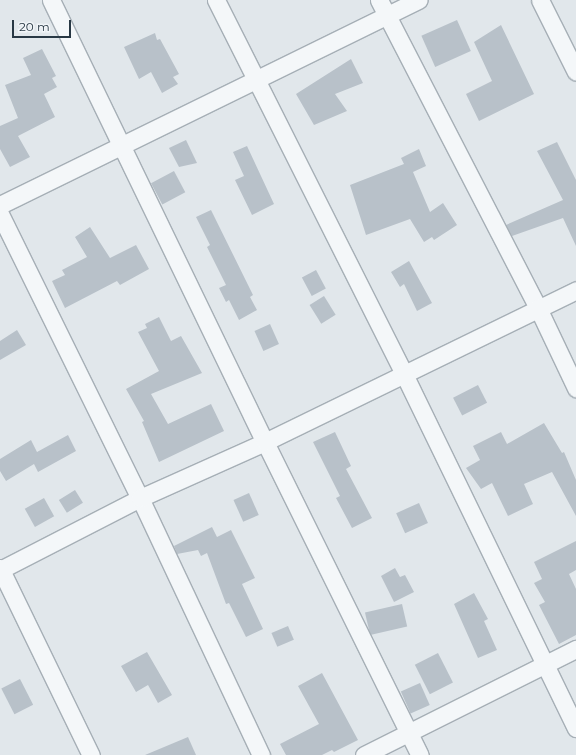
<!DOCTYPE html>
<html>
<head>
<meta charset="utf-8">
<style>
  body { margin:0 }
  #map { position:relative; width:576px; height:755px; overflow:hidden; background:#e1e7eb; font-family:Montserrat,sans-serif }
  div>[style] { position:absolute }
  .building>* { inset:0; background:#b8c1c9; transform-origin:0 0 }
  .roads { filter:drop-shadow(1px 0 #a6afb6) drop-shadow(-1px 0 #a6afb6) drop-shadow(0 1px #a6afb6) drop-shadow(0 -1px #a6afb6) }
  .street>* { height:17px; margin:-8.5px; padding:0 8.5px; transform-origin:8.5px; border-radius:8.5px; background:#f4f7f9 }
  span { translate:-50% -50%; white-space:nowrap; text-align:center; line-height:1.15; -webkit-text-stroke:3px #f1f5f8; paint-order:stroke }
  .scale { position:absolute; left:12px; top:20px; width:59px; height:18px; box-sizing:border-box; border:2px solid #283844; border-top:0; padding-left:5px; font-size:12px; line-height:14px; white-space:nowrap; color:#283844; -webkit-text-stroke:3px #f1f5f8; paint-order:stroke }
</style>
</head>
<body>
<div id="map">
  <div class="building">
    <i style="left:457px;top:20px;width:34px;height:39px;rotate:66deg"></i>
    <i style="clip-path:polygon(501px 25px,534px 94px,479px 121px,466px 94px,492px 81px,474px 42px)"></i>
    <i style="clip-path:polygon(155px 33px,157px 40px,160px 39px,179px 74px,173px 77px,178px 84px,162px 93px,151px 72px,139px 79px,124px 47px)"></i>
    <i style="clip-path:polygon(42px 49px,56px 76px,52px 78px,57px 87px,44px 94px,55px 117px,18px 136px,30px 157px,10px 167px,0 149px,0 126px,18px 118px,5px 85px,31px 75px,23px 58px)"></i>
    <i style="clip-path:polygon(351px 59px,363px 83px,335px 94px,347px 111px,314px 125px,296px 94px)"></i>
    <i style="clip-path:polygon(186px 140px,197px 163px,179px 167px,169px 148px)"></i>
    <i style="clip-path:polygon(557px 142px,576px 180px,576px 246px,563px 218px,512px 236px,506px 225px,563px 200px,537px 151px)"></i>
    <i style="clip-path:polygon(247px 146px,274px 204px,252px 215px,235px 180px,244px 176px,233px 152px)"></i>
    <i style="clip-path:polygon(419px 149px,426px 166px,413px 172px,430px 212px,443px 203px,457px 225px,434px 240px,432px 237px,424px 242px,410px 219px,366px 235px,350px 185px,404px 164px,401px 158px)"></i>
    <i style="left:174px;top:171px;width:24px;height:26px;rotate:62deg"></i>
    <i style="clip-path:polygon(211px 210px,253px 295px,250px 297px,257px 310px,239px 320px,229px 300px,226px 302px,219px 288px,226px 285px,207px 247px,210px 245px,196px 217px)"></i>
    <i style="clip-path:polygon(90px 227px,110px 258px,136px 245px,149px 269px,120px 285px,117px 281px,65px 308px,52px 281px,65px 275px,62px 270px,87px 257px,75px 237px)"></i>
    <i style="clip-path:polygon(409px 261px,432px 303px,417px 311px,404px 284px,400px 287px,391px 272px)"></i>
    <i style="left:316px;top:270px;width:21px;height:16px;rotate:62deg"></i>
    <i style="left:324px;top:296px;width:22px;height:17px;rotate:58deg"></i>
    <i style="clip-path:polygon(159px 317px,171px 341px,181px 336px,202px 373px,151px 394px,168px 424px,211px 404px,224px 431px,159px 462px,142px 422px,144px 421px,126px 389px,159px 371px,138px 332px,147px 328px,145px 324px)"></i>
    <i style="left:270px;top:324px;width:22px;height:17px;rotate:66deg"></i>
    <i style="clip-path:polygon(17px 330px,26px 345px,0 360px,0 341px)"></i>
    <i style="left:478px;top:385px;width:20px;height:28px;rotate:63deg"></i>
    <i style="clip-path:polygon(544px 423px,562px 453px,564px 452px,576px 480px,576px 516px,552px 472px,524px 484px,533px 504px,508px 516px,492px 483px,481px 489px,466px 468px,480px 460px,473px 446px,501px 432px,507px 444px)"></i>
    <i style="clip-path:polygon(335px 432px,351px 466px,346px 469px,372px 518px,352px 528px,336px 498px,340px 496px,313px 442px)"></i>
    <i style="clip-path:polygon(68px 435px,76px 451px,38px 472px,34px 464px,6px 481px,0 471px,0 459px,31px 440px,37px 452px)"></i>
    <i style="left:75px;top:490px;width:15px;height:19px;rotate:58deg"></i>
    <i style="left:249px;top:493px;width:24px;height:17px;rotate:66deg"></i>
    <i style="left:44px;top:498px;width:21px;height:22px;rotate:61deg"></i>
    <i style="left:419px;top:503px;width:22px;height:25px;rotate:66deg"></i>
    <i style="clip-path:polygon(212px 527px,217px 537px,231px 530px,255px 578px,242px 584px,263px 629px,246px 637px,229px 603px,226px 604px,207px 553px,201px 556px,198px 550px,177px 554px,174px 546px)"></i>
    <i style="clip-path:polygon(576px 541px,576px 570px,569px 574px,576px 589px,576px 635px,559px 644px,539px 605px,545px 602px,534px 583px,542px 579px,534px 562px)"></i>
    <i style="clip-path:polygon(395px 568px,400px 577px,405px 575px,414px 592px,394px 602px,381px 576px)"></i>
    <i style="clip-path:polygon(474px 593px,488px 619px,484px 621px,497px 650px,478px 658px,454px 604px)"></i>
    <i style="left:402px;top:604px;width:23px;height:38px;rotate:77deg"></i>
    <i style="left:288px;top:626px;width:15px;height:18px;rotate:67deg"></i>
    <i style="clip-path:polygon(147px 652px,172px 695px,158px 703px,148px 685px,136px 692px,121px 666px)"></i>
    <i style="left:438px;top:653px;width:33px;height:26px;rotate:63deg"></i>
    <i style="clip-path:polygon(322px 673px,358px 740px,334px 752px,332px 750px,322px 755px,286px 755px,280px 744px,319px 724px,298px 686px)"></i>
    <i style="left:20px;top:679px;width:29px;height:21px;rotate:63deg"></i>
    <i style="left:420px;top:683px;width:24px;height:21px;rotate:66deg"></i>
    <i style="clip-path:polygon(188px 737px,196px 755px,145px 755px)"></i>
  </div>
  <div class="roads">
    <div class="street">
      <i style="left:51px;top:0;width:491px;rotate:64.2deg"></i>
      <i style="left:265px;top:442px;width:349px;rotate:63.7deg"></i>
      <i style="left:216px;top:0;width:416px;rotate:63.3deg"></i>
      <i style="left:403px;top:372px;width:396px;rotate:64.1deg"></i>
      <i style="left:379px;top:0;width:347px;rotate:62.7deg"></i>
      <i style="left:538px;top:308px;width:89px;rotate:64.6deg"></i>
      <i style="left:540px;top:0;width:80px;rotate:63.4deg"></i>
      <i style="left:0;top:205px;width:466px;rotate:-26.1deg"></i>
      <i style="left:0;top:214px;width:317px;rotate:63.8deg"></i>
      <i style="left:140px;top:498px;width:284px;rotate:64.8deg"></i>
      <i style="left:0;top:568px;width:208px;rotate:64.1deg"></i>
      <i style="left:0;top:570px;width:157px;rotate:-27.2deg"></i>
      <i style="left:140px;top:498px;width:137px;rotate:-24.1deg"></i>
      <i style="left:265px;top:442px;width:346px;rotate:-26deg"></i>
      <i style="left:364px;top:755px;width:237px;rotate:-26.6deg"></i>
    </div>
  </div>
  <div class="scale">20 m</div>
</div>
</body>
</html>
